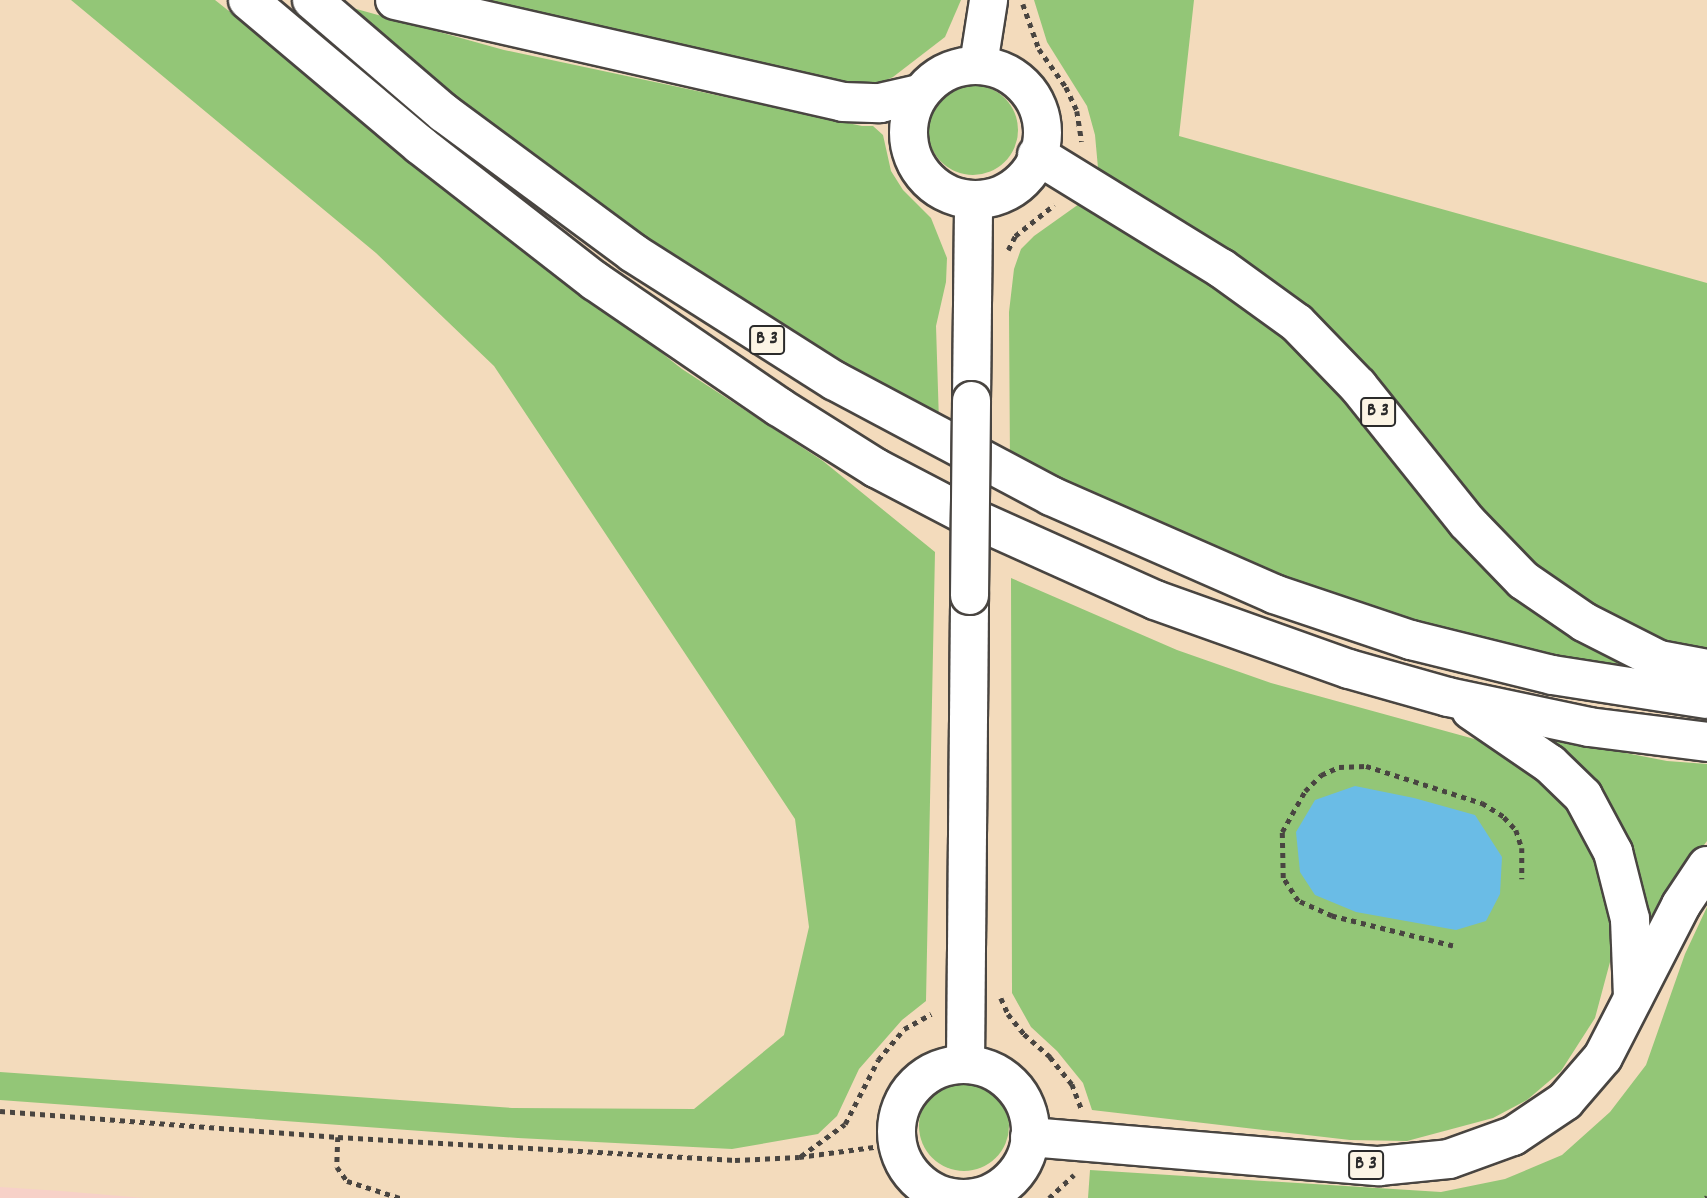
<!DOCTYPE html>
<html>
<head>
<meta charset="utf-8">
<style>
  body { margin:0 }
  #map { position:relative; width:1707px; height:1198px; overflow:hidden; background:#f3dbbc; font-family:Dekko,sans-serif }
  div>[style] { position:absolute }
  .built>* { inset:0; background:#f7d1c8 }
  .green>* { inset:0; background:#93c677 }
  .round { border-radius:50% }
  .water>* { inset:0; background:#6abce6 }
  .path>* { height:4.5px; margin-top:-2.25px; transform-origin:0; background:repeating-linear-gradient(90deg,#494541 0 5px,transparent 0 10px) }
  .roads { filter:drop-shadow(2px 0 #494541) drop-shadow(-2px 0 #494541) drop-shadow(0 2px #494541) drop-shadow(0 -2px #494541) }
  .secondary>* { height:37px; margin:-18.5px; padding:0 18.5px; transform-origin:18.5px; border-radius:18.5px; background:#fff }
  .secondary>.ring { margin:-18.5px; padding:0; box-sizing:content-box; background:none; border:37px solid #fff; border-radius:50% }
  .highway>* { height:38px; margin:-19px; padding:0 19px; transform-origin:19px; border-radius:19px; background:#fff }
  .bridges { filter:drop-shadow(2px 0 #494541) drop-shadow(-2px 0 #494541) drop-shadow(0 2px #494541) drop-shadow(0 -2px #494541) }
  .secondary-bridge>* { height:37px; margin:-18.5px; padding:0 18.5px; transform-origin:18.5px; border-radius:18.5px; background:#fff }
  span { translate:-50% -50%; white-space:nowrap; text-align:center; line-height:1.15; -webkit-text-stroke:5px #fcf5e5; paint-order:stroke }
  .shield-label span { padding:2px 5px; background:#fcf5e5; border:2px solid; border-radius:5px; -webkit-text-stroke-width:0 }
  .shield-label { font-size:19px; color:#2b2b2b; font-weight:700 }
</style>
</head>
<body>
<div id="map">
  <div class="built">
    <i style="clip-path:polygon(0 1187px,61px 1191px,144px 1198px,0 1198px)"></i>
  </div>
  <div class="green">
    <i style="clip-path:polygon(71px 0,215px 0,682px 369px,823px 461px,935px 552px,926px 1001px,902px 1020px,859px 1069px,837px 1116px,818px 1134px,732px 1149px,518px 1138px,0 1100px,0 1072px,512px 1108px,694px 1109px,784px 1035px,809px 927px,795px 819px,494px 366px,376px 253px)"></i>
    <i style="clip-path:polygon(467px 0,961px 0,945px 37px,893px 77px,875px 85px,850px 86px)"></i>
    <i style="clip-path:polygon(1034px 0,1194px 0,1179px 136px,1707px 283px,1707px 656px,1681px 649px,1610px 617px,1562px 587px,1507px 540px,1307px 314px,1235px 254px,1099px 179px,1095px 135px,1087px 106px,1047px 42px)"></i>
    <i style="clip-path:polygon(342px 5px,504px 50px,862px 126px,873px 126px,883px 135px,891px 171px,903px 190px,931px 218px,947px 258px,946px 282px,936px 326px,939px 422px,747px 314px,480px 125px)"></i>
    <i class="round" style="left:928px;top:85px;width:90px;height:90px"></i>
    <i style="clip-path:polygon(1079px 204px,1254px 307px,1307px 355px,1372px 428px,1429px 507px,1512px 589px,1645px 670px,1643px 675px,1499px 645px,1265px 574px,1010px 465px,1009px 312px,1014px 269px,1021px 249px,1034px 236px)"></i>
    <i style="clip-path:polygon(1011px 578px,1177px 650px,1271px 683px,1478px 740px,1509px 754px,1545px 779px,1582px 828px,1602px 872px,1614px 918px,1610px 962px,1595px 1018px,1561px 1071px,1527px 1100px,1493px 1118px,1407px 1141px,1350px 1140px,1092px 1110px,1083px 1083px,1057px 1051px,1031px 1027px,1012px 993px)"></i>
    <i style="clip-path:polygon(1538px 736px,1667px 761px,1707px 764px,1707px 841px,1676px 883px,1644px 944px)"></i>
    <i style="clip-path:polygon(1707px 907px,1707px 1198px,1088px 1198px,1090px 1170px,1441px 1192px,1505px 1179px,1562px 1155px,1610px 1112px,1646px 1065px,1685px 954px)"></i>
    <i class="round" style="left:919px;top:1081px;width:90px;height:90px"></i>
  </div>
  <div class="water">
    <i style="clip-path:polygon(1355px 786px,1414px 798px,1475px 815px,1502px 857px,1500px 894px,1486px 921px,1456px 930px,1356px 912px,1315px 895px,1300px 872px,1296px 832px,1315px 800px)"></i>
  </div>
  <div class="path">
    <i style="left:1023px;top:4px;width:48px;rotate:70.4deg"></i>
    <i style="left:1039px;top:49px;width:47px;rotate:54.6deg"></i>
    <i style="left:1066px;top:87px;width:26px;rotate:65deg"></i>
    <i style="left:1077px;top:111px;width:31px;rotate:81deg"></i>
    <i style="left:1008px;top:250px;width:16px;rotate:-63deg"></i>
    <i style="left:1015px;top:236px;width:50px;rotate:-38.5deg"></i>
    <i style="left:1453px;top:946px;width:125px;rotate:-166.1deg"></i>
    <i style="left:1332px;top:916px;width:37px;rotate:-156deg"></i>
    <i style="left:1298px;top:901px;width:27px;rotate:-123deg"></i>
    <i style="left:1283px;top:878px;width:46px;rotate:-91.2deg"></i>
    <i style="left:1282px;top:832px;width:47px;rotate:-60.7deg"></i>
    <i style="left:1305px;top:791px;width:23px;rotate:-45deg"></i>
    <i style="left:1321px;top:775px;width:20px;rotate:-24deg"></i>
    <i style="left:1339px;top:767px;width:27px;rotate:-2deg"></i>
    <i style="left:1366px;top:766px;width:122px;rotate:17.7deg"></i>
    <i style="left:1482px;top:803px;width:26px;rotate:32deg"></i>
    <i style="left:1504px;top:817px;width:18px;rotate:47deg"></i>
    <i style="left:1516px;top:830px;width:19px;rotate:72deg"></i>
    <i style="left:1522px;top:848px;width:31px;rotate:90deg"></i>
    <i style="left:1001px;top:998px;width:17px;rotate:66deg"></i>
    <i style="left:1008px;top:1014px;width:26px;rotate:51deg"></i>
    <i style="left:1024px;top:1034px;width:35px;rotate:41deg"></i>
    <i style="left:1050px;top:1057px;width:35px;rotate:51deg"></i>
    <i style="left:1072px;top:1084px;width:26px;rotate:69deg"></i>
    <i style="left:0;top:1111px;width:339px;rotate:4.4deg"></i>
    <i style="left:338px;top:1137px;width:398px;rotate:3.3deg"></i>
    <i style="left:735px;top:1160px;width:64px;rotate:-2.7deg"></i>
    <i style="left:799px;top:1157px;width:98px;rotate:-7.6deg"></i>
    <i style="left:338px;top:1137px;width:30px;rotate:92deg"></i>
    <i style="left:337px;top:1167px;width:17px;rotate:54deg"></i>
    <i style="left:347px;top:1181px;width:56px;rotate:17.8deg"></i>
    <i style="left:801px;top:1156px;width:54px;rotate:-36deg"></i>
    <i style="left:845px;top:1124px;width:72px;rotate:-62.7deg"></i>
    <i style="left:878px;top:1060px;width:40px;rotate:-50deg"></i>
    <i style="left:904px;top:1029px;width:31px;rotate:-29deg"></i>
    <i style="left:1049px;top:1198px;width:34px;rotate:-43deg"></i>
    <i style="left:1706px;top:1198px;width:2px;rotate:-63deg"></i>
  </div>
  <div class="roads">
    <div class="secondary">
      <i style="left:978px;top:64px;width:65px;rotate:-81.1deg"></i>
      <i class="ring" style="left:908px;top:65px;width:97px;height:97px"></i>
      <i style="left:971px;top:400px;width:201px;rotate:-89.4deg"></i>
      <i style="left:965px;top:1063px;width:468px;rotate:-89.5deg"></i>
      <i class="ring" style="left:896px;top:1064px;width:97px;height:97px"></i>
    </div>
    <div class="highway">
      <i style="left:248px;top:0;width:225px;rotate:40.1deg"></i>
      <i style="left:420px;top:145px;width:222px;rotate:37.9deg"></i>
      <i style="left:595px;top:281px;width:223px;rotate:34.4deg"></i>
      <i style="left:779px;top:407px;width:115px;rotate:32.2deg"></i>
      <i style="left:876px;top:468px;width:102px;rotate:27.6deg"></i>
      <i style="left:966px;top:515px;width:207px;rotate:24.2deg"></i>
      <i style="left:1155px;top:600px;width:206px;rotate:19.6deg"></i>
      <i style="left:1349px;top:669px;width:103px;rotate:15.8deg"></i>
      <i style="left:1448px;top:697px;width:144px;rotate:12deg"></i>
      <i style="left:1589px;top:727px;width:119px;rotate:7.2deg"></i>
      <i style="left:312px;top:0;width:174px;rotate:40.6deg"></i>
      <i style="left:444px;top:113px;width:235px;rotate:36.5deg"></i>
      <i style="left:633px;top:253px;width:239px;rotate:32.4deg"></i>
      <i style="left:835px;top:381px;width:245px;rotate:28deg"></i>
      <i style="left:1051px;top:496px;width:244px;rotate:23.7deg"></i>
      <i style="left:1274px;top:594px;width:145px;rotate:18.6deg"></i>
      <i style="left:1411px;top:640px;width:145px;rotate:13.9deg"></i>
      <i style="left:1552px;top:675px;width:157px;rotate:8.8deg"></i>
      <i style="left:395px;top:0;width:459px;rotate:12.8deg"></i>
      <i style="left:843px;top:102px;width:37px;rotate:2deg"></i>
      <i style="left:880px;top:103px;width:39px;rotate:-13deg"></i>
      <i style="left:1037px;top:155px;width:216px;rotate:31.6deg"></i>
      <i style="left:1221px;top:268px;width:94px;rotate:35.9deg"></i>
      <i style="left:1297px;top:323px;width:88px;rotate:45.9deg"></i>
      <i style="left:1358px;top:386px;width:174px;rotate:51.3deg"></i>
      <i style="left:1467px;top:522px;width:81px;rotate:46deg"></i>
      <i style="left:1523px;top:580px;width:74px;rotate:34.5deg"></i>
      <i style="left:1584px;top:622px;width:84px;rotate:26.9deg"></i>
      <i style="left:1659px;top:660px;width:49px;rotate:10.6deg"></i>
      <i style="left:1471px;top:710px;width:96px;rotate:34.4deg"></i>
      <i style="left:1550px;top:764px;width:46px;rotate:44.1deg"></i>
      <i style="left:1583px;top:796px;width:64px;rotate:61.8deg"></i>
      <i style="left:1613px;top:852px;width:69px;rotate:75.8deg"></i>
      <i style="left:1630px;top:919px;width:78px;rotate:87.8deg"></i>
      <i style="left:1030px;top:1137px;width:350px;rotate:4.8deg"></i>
      <i style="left:1379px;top:1166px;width:70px;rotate:-5.7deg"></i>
      <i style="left:1449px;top:1159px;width:68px;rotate:-19.8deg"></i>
      <i style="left:1513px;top:1136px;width:63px;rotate:-33.9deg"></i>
      <i style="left:1565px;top:1101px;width:58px;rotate:-49.2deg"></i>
      <i style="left:1603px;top:1057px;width:171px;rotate:-62.8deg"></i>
      <i style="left:1681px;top:905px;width:47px;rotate:-56.3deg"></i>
    </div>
  </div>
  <div class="bridges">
    <div class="secondary-bridge">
      <i style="left:969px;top:595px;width:195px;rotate:-89.4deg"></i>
    </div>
  </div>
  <div class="shield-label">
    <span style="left:767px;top:340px">B 3</span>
    <span style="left:1378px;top:412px">B 3</span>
    <span style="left:1366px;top:1165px">B 3</span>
  </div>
</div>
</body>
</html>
